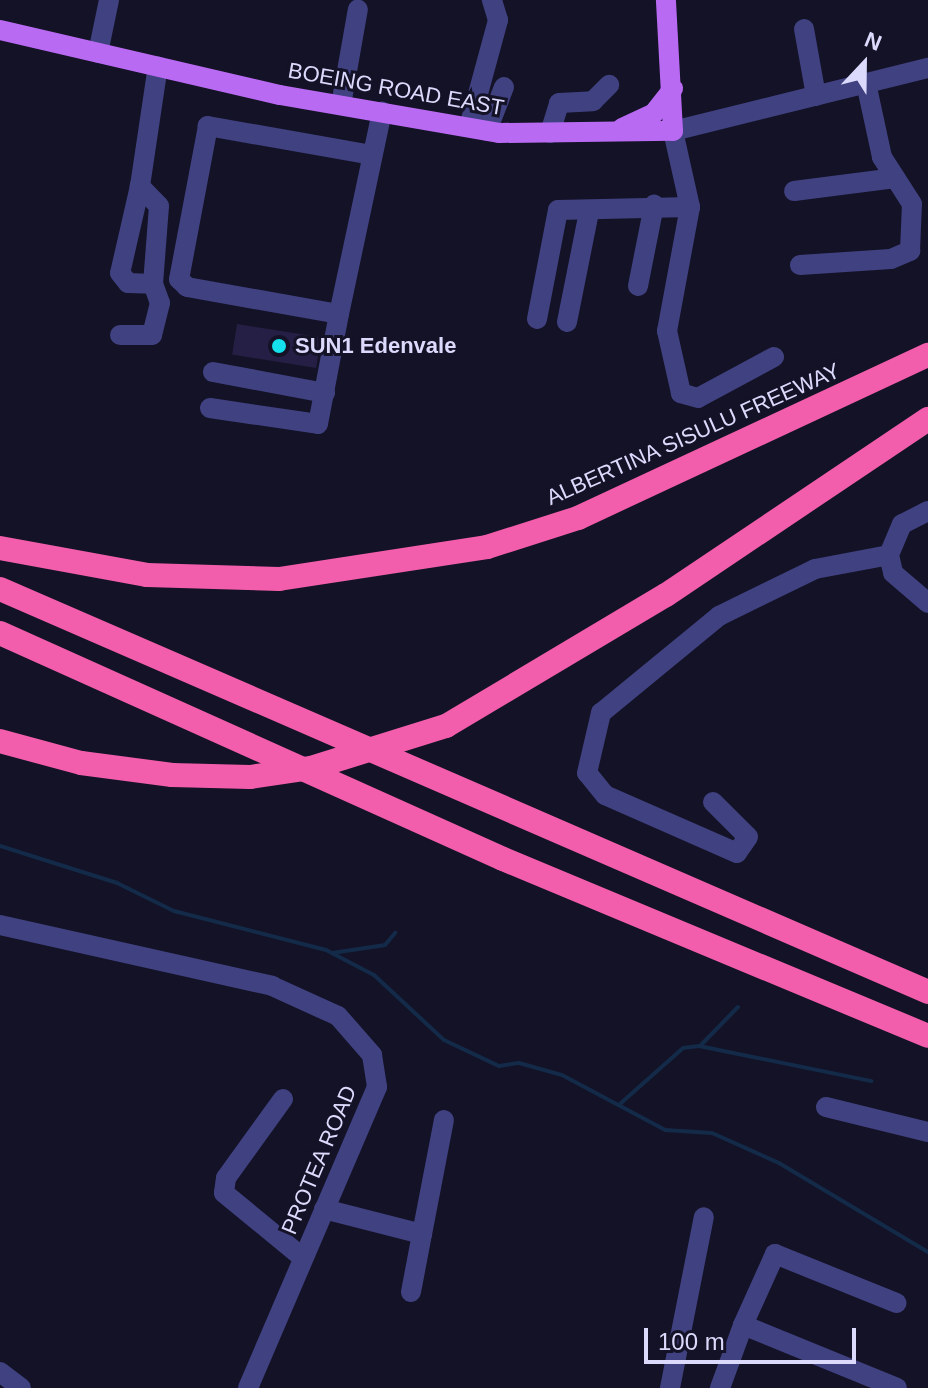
<!DOCTYPE html>
<html>
<head>
<meta charset="utf-8">
<style>
  body { margin:0 }
  #map { position:relative; width:928px; height:1388px; overflow:hidden; background:#141226; font-family:Helvetica,sans-serif }
  div>[style] { position:absolute }
  .stream>* { height:4px; margin:-2px; padding:0 2px; transform-origin:2px; border-radius:2px; background:#132a49 }
  .building>* { inset:0; background:#251f45; transform-origin:0 0 }
  .minor>* { height:20px; margin:-10px; padding:0 10px; transform-origin:10px; border-radius:10px; background:#404181 }
  .major>* { height:20px; margin:-10px; padding:0 10px; transform-origin:10px; border-radius:10px; background:#b96af3 }
  .highway>* { height:24px; margin:-12px; padding:0 12px; transform-origin:12px; border-radius:12px; background:#f25eac }
  .highway-bridge>* { height:24px; margin:-12px; padding:0 12px; transform-origin:12px; border-radius:12px; background:#f25eac }
  .dots>* { width:22px; height:22px; translate:-50% -50%; box-sizing:border-box; border:4px solid #141226; border-radius:50% }
  span { translate:-50% -50%; white-space:nowrap; text-align:center; line-height:1.15; -webkit-text-stroke:6px #141226; paint-order:stroke }
  .street-label { font-size:22px; color:#dcdafc }
  .poi-label { font-size:22px; color:#dcdafc; font-weight:700 }
  .left { translate:0 -50%; text-align:left }
  .north { position:absolute; left:824px; top:24px; width:80px; height:80px; -webkit-text-stroke:6px #141226; paint-order:stroke; rotate:22deg; font-size:22px; font-weight:700; line-height:32px; text-align:center; color:#dcdafc }
  .north::after { content:''; display:block; margin:auto; width:28px; height:36px; background:#dcdafc; clip-path:polygon(50% 0,100% 100%,50% 72%,0 100%) }
  .scale { position:absolute; left:644px; top:1328px; width:212px; height:36px; box-sizing:border-box; border:4px solid #dcdafc; border-top:0; padding-left:10px; font-size:24px; line-height:28px; white-space:nowrap; color:#dcdafc; -webkit-text-stroke:6px #141226; paint-order:stroke }
</style>
</head>
<body>
<div id="map">
  <div class="stream">
    <i style="left:0;top:846px;width:123px;rotate:17.5deg"></i>
    <i style="left:117px;top:883px;width:64px;rotate:26.2deg"></i>
    <i style="left:174px;top:911px;width:157px;rotate:14.4deg"></i>
    <i style="left:326px;top:950px;width:54px;rotate:27.5deg"></i>
    <i style="left:374px;top:975px;width:96px;rotate:42.9deg"></i>
    <i style="left:444px;top:1040px;width:61px;rotate:25.3deg"></i>
    <i style="left:499px;top:1066px;width:20px;rotate:-9deg"></i>
    <i style="left:519px;top:1063px;width:45px;rotate:15.6deg"></i>
    <i style="left:562px;top:1075px;width:117px;rotate:28.1deg"></i>
    <i style="left:665px;top:1130px;width:47px;rotate:3.7deg"></i>
    <i style="left:712px;top:1133px;width:73px;rotate:24.1deg"></i>
    <i style="left:779px;top:1163px;width:174px;rotate:30.9deg"></i>
    <i style="left:332px;top:953px;width:54px;rotate:-8.6deg"></i>
    <i style="left:385px;top:945px;width:16px;rotate:-50deg"></i>
    <i style="left:701px;top:1045px;width:53px;rotate:-45.8deg"></i>
    <i style="left:621px;top:1103px;width:83px;rotate:-41.6deg"></i>
    <i style="left:683px;top:1048px;width:16px;rotate:-7deg"></i>
    <i style="left:699px;top:1046px;width:176px;rotate:11.5deg"></i>
  </div>
  <div class="building">
    <i style="left:237px;top:324px;width:85px;height:31px;rotate:9deg"></i>
  </div>
  <div class="minor">
    <i style="left:804px;top:29px;width:68px;rotate:79.8deg"></i>
    <i style="left:98px;top:53px;width:54px;rotate:-78.3deg"></i>
    <i style="left:341px;top:105px;width:97px;rotate:-80deg"></i>
    <i style="left:469px;top:127px;width:111px;rotate:-74.8deg"></i>
    <i style="left:498px;top:20px;width:21px;rotate:-107deg"></i>
    <i style="left:487px;top:131px;width:47px;rotate:-68.9deg"></i>
    <i style="left:550px;top:133px;width:31px;rotate:-73deg"></i>
    <i style="left:559px;top:103px;width:34px;rotate:-3deg"></i>
    <i style="left:593px;top:101px;width:23px;rotate:-45deg"></i>
    <i style="left:372px;top:155px;width:167px;rotate:-170deg"></i>
    <i style="left:208px;top:126px;width:156px;rotate:100.7deg"></i>
    <i style="left:179px;top:279px;width:11px;rotate:45deg"></i>
    <i style="left:187px;top:287px;width:154px;rotate:10.1deg"></i>
    <i style="left:339px;top:314px;width:207px;rotate:-78deg"></i>
    <i style="left:140px;top:186px;width:89px;rotate:102.9deg"></i>
    <i style="left:120px;top:273px;width:13px;rotate:51deg"></i>
    <i style="left:128px;top:283px;width:25px;rotate:2deg"></i>
    <i style="left:794px;top:191px;width:102px;rotate:-7.3deg"></i>
    <i style="left:800px;top:265px;width:91px;rotate:-3.8deg"></i>
    <i style="left:891px;top:259px;width:21px;rotate:-23deg"></i>
    <i style="left:910px;top:251px;width:47px;rotate:-87.6deg"></i>
    <i style="left:912px;top:204px;width:56px;rotate:-122.6deg"></i>
    <i style="left:882px;top:157px;width:76px;rotate:-102.2deg"></i>
    <i style="left:638px;top:286px;width:83px;rotate:-78.8deg"></i>
    <i style="left:537px;top:319px;width:111px;rotate:-79.1deg"></i>
    <i style="left:558px;top:210px;width:132px;rotate:-1.3deg"></i>
    <i style="left:567px;top:322px;width:112px;rotate:-78.7deg"></i>
    <i style="left:120px;top:335px;width:32px"></i>
    <i style="left:152px;top:335px;width:33px;rotate:-76deg"></i>
    <i style="left:160px;top:303px;width:20px;rotate:-110deg"></i>
    <i style="left:153px;top:284px;width:78px;rotate:-85.6deg"></i>
    <i style="left:159px;top:206px;width:28px;rotate:-134deg"></i>
    <i style="left:140px;top:186px;width:121px;rotate:-81.5deg"></i>
    <i style="left:774px;top:357px;width:86px;rotate:151.7deg"></i>
    <i style="left:698px;top:398px;width:18px;rotate:-164deg"></i>
    <i style="left:681px;top:393px;width:64px;rotate:-102.7deg"></i>
    <i style="left:667px;top:331px;width:126px;rotate:-79.5deg"></i>
    <i style="left:690px;top:207px;width:78px;rotate:-102.6deg"></i>
    <i style="left:673px;top:131px;width:263px;rotate:-13.9deg"></i>
    <i style="left:213px;top:372px;width:114px;rotate:10.6deg"></i>
    <i style="left:210px;top:408px;width:109px;rotate:8.4deg"></i>
    <i style="left:318px;top:424px;width:112px;rotate:-79.2deg"></i>
    <i style="left:928px;top:511px;width:29px;rotate:153deg"></i>
    <i style="left:902px;top:524px;width:34px;rotate:113deg"></i>
    <i style="left:889px;top:555px;width:18px;rotate:77deg"></i>
    <i style="left:893px;top:573px;width:46px;rotate:40.6deg"></i>
    <i style="left:713px;top:802px;width:49px;rotate:45deg"></i>
    <i style="left:748px;top:837px;width:19px;rotate:125deg"></i>
    <i style="left:737px;top:853px;width:144px;rotate:-156.3deg"></i>
    <i style="left:605px;top:795px;width:28px;rotate:-129deg"></i>
    <i style="left:587px;top:773px;width:62px;rotate:-76.9deg"></i>
    <i style="left:601px;top:713px;width:153px;rotate:-39.4deg"></i>
    <i style="left:719px;top:616px;width:107px;rotate:-26.1deg"></i>
    <i style="left:815px;top:569px;width:75px;rotate:-10.7deg"></i>
    <i style="left:0;top:925px;width:279px;rotate:12.6deg"></i>
    <i style="left:272px;top:986px;width:72px;rotate:24.4deg"></i>
    <i style="left:338px;top:1016px;width:52px;rotate:48.9deg"></i>
    <i style="left:372px;top:1055px;width:32px;rotate:81deg"></i>
    <i style="left:377px;top:1087px;width:327px;rotate:113.2deg"></i>
    <i style="left:283px;top:1099px;width:97px;rotate:125.8deg"></i>
    <i style="left:226px;top:1178px;width:15px;rotate:98deg"></i>
    <i style="left:224px;top:1193px;width:102px;rotate:39.4deg"></i>
    <i style="left:826px;top:1107px;width:105px;rotate:13.8deg"></i>
    <i style="left:324px;top:1209px;width:101px;rotate:14.3deg"></i>
    <i style="left:422px;top:1234px;width:116px;rotate:-79.1deg"></i>
    <i style="left:411px;top:1292px;width:59px;rotate:-79.3deg"></i>
    <i style="left:743px;top:1325px;width:78px;rotate:-65.7deg"></i>
    <i style="left:775px;top:1254px;width:131px;rotate:22deg"></i>
    <i style="left:0;top:1372px;width:26px;rotate:37deg"></i>
    <i style="left:670px;top:1388px;width:174px;rotate:-78.8deg"></i>
    <i style="left:720px;top:1388px;width:67px;rotate:-69.9deg"></i>
    <i style="left:743px;top:1325px;width:166px;rotate:22.2deg"></i>
  </div>
  <div class="major">
    <i style="left:0;top:30px;width:287px;rotate:13.1deg"></i>
    <i style="left:280px;top:95px;width:222px;rotate:9.8deg"></i>
    <i style="left:499px;top:133px;width:174px;rotate:-0.7deg"></i>
    <i style="left:673px;top:131px;width:131px;rotate:-93.1deg"></i>
    <i style="left:622px;top:128px;width:35px;rotate:-25deg"></i>
    <i style="left:654px;top:113px;width:31px;rotate:-52deg"></i>
  </div>
  <div class="highway">
    <i style="left:0;top:548px;width:149px;rotate:10.4deg"></i>
    <i style="left:147px;top:575px;width:132px;rotate:1.7deg"></i>
    <i style="left:279px;top:579px;width:210px;rotate:-8.7deg"></i>
    <i style="left:487px;top:547px;width:96px;rotate:-17.7deg"></i>
    <i style="left:578px;top:518px;width:386px;rotate:-25deg"></i>
    <i style="left:0;top:589px;width:1012px;rotate:23.47deg"></i>
    <i style="left:0;top:633px;width:551px;rotate:24.19deg"></i>
    <i style="left:503px;top:859px;width:460px;rotate:22.6deg"></i>
    <i style="left:446px;top:726px;width:256px;rotate:-30.8deg"></i>
    <i style="left:666px;top:595px;width:316px;rotate:-33.9deg"></i>
    <i style="left:0;top:741px;width:84px;rotate:15.2deg"></i>
    <i style="left:81px;top:763px;width:92px;rotate:7.5deg"></i>
  </div>
  <div class="highway-bridge">
    <i style="left:172px;top:775px;width:78px;rotate:1.5deg"></i>
    <i style="left:250px;top:777px;width:62px;rotate:-8.4deg"></i>
    <i style="left:311px;top:768px;width:141px;rotate:-17.3deg"></i>
  </div>
  <div class="dots">
    <i style="left:279px;top:346px;background:#15e1ec"></i>
  </div>
  <div class="street-label">
    <span style="left:396px;top:89px;rotate:10deg">BOEING ROAD EAST</span>
    <span style="left:693px;top:434px;rotate:-24deg">ALBERTINA SISULU FREEWAY</span>
    <span style="left:319px;top:1160px;rotate:-67deg">PROTEA ROAD</span>
  </div>
  <div class="poi-label">
    <span class="left" style="left:295px;top:346px">SUN1 Edenvale</span>
  </div>
  <div class="north">N</div>
  <div class="scale">100 m</div>
</div>
</body>
</html>
